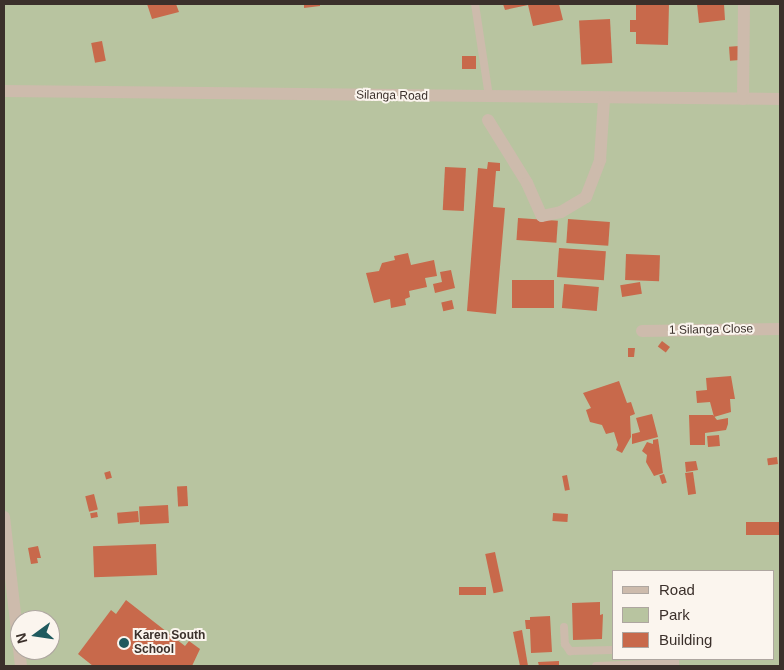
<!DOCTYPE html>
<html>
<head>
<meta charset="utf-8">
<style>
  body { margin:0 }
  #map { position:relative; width:784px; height:670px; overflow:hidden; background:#f4ebe1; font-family:Arial,sans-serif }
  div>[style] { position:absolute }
  .green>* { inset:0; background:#b8c4a0 }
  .building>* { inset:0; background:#c8694b; transform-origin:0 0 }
  .lane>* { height:8px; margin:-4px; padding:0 4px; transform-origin:4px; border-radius:4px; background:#cdbbac }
  .street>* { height:12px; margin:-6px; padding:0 6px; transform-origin:6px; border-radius:6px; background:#cdbbac }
  .dots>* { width:14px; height:14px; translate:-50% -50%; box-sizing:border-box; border:2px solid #fbf5ee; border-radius:50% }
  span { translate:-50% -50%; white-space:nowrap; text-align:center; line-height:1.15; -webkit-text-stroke:4px #fbf5ee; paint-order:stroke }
  .street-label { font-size:12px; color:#3b302b }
  .poi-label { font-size:12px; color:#3b302b; font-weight:700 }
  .left { translate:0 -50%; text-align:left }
  .frame { position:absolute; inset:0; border:5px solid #3b302b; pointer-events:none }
  .legend { position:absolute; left:612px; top:570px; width:162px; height:90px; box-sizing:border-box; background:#fbf5ee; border:1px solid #aea6a0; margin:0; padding:6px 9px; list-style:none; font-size:15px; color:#3b302b }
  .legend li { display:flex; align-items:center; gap:10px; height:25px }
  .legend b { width:25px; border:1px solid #aea6a0 }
  .north { position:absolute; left:10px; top:610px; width:50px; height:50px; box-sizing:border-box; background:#fbf5ee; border:1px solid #aea6a0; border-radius:50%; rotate:256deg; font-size:14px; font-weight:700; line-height:20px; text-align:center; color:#3b302b }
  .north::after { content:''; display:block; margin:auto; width:18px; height:22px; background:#1f5a5e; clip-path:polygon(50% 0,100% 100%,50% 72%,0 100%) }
</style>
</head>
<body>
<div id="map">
  <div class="green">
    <i style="clip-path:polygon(evenodd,4px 4px,780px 4px,780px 666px,4px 666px,4px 4px,613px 571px,773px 571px,773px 659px,613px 659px,613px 571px,4px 4px,20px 620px,50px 620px,50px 650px,20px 650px,20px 620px)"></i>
  </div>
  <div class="building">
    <i style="clip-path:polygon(147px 4px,176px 4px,179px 12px,152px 19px)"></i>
    <i style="clip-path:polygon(304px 4px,320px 4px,320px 6px,304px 8px)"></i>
    <i style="clip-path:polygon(503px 4px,559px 4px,563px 20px,533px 26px,528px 5px,505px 10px)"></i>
    <i style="clip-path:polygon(636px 4px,669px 4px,668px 45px,636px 44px,636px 32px,630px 32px,630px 20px,636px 20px)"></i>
    <i style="clip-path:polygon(697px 4px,724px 4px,725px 20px,699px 23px)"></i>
    <i style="left:610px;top:19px;width:44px;height:31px;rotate:87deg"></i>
    <i style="left:102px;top:41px;width:20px;height:11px;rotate:79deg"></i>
    <i style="left:739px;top:46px;width:14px;height:10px;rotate:86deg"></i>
    <i style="left:462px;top:56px;width:14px;height:13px"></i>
    <i style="clip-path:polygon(488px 162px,500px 163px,500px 171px,496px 171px,493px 207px,505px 208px,496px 314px,467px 311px,478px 168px,487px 169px)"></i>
    <i style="left:445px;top:167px;width:21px;height:43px;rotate:3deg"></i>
    <i style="left:518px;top:218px;width:40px;height:22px;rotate:4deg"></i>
    <i style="left:568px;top:219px;width:42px;height:24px;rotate:4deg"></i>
    <i style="left:559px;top:248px;width:47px;height:29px;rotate:4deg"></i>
    <i style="clip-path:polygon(408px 253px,411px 265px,434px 260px,437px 276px,425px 278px,427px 287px,409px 291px,410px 297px,405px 299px,406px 305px,391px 308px,390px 299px,374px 303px,366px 273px,379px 271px,382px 263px,395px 260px,394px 256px)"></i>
    <i style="left:626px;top:254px;width:34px;height:26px;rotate:2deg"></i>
    <i style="clip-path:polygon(451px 270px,455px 288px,435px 293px,433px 284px,442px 282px,440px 272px)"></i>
    <i style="left:512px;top:280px;width:42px;height:28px"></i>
    <i style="left:640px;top:282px;width:12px;height:20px;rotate:81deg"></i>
    <i style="left:564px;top:284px;width:35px;height:24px;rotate:5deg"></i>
    <i style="left:452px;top:300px;width:9px;height:11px;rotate:77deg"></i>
    <i style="left:662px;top:341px;width:10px;height:7px;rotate:37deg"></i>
    <i style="clip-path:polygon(628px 348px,635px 348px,634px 357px,628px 357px)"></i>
    <i style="clip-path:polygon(731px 376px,735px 399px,730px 399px,731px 412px,714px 417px,710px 402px,697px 403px,696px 391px,707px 390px,706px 378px)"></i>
    <i style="clip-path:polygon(619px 381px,627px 403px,631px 402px,635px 414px,630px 416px,631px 437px,622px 453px,616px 450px,618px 445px,614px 432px,606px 434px,602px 425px,590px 422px,586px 410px,591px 408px,583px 393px)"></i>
    <i style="clip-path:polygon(652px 414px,658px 437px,632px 444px,632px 434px,640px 432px,636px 418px)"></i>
    <i style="clip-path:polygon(689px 415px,713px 415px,717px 420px,728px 418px,728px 424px,726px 430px,705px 433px,705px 445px,690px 445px)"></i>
    <i style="left:719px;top:435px;width:11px;height:12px;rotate:85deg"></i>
    <i style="clip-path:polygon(658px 439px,663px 473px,654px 476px,646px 462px,647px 455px,642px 451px,647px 442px,653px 444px,653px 440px)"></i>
    <i style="left:777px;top:457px;width:7px;height:10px;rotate:82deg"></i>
    <i style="clip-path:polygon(696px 461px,698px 470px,686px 472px,685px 462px)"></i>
    <i style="left:110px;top:471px;width:7px;height:6px;rotate:74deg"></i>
    <i style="left:693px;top:472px;width:22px;height:8px;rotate:82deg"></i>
    <i style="left:664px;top:474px;width:9px;height:5px;rotate:72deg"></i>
    <i style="left:567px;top:475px;width:15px;height:5px;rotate:79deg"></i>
    <i style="left:187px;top:486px;width:20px;height:10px;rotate:87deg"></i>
    <i style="left:94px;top:494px;width:16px;height:9px;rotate:76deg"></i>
    <i style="left:168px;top:505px;width:18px;height:29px;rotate:87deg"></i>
    <i style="left:138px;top:511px;width:11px;height:21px;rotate:85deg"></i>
    <i style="left:97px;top:512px;width:5px;height:7px;rotate:79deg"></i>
    <i style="left:553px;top:513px;width:15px;height:8px;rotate:4deg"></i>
    <i style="left:780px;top:522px;width:13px;height:34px;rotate:90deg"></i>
    <i style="left:156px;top:544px;width:31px;height:63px;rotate:88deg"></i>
    <i style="clip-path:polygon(38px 546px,41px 558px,37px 558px,38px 563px,31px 564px,28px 548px)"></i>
    <i style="left:495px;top:552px;width:40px;height:10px;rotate:78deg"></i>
    <i style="left:486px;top:587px;width:8px;height:27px;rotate:90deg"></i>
    <i style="clip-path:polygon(126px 600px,185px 646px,189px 641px,200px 649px,192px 666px,93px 666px,78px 654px,111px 610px,116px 614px)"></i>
    <i style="clip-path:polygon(600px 602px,600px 615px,603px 614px,602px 639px,573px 640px,572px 603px)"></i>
    <i style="clip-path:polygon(550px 616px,552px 652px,531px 653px,530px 629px,526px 629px,525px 620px,530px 620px,530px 617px)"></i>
    <i style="clip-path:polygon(522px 630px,528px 666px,520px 666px,513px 632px)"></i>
    <i style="clip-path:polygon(559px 661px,559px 666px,539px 666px,538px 662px)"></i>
  </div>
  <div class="lane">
    <i style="left:475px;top:4px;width:94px;rotate:81.4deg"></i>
    <i style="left:564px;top:627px;width:17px;rotate:87deg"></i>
    <i style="left:565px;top:644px;width:9px;rotate:54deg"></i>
    <i style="left:570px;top:651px;width:43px;rotate:-1.3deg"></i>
    <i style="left:596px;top:666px;width:77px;rotate:-2.2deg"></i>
  </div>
  <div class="street">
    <i style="left:4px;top:91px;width:776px;rotate:0.59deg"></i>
    <i style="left:743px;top:99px;width:95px;rotate:-89.4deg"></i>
    <i style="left:488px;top:120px;width:74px;rotate:58.2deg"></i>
    <i style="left:527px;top:183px;width:36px;rotate:66deg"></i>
    <i style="left:542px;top:216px;width:19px;rotate:-12deg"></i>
    <i style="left:561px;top:212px;width:29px;rotate:-31deg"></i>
    <i style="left:586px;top:197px;width:40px;rotate:-69deg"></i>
    <i style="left:600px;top:160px;width:61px;rotate:-86.2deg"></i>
    <i style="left:642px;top:331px;width:138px;rotate:-0.8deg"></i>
    <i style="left:4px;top:517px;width:150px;rotate:83.5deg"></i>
    <i style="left:673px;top:666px;width:7px;rotate:-90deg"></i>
  </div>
  <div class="dots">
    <i style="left:124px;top:643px;background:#1f5a5e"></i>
  </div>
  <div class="street-label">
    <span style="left:392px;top:96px;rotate:1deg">Silanga Road</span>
    <span style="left:711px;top:330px;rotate:-1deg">1 Silanga Close</span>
  </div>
  <div class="poi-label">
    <span class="left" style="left:134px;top:643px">Karen South<br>School</span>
  </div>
  <div class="frame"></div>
  <ul class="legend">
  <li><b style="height:6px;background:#cdbbac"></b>Road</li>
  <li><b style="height:14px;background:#b8c4a0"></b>Park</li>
  <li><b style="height:14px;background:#c8694b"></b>Building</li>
  </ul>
  <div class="north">N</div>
</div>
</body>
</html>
